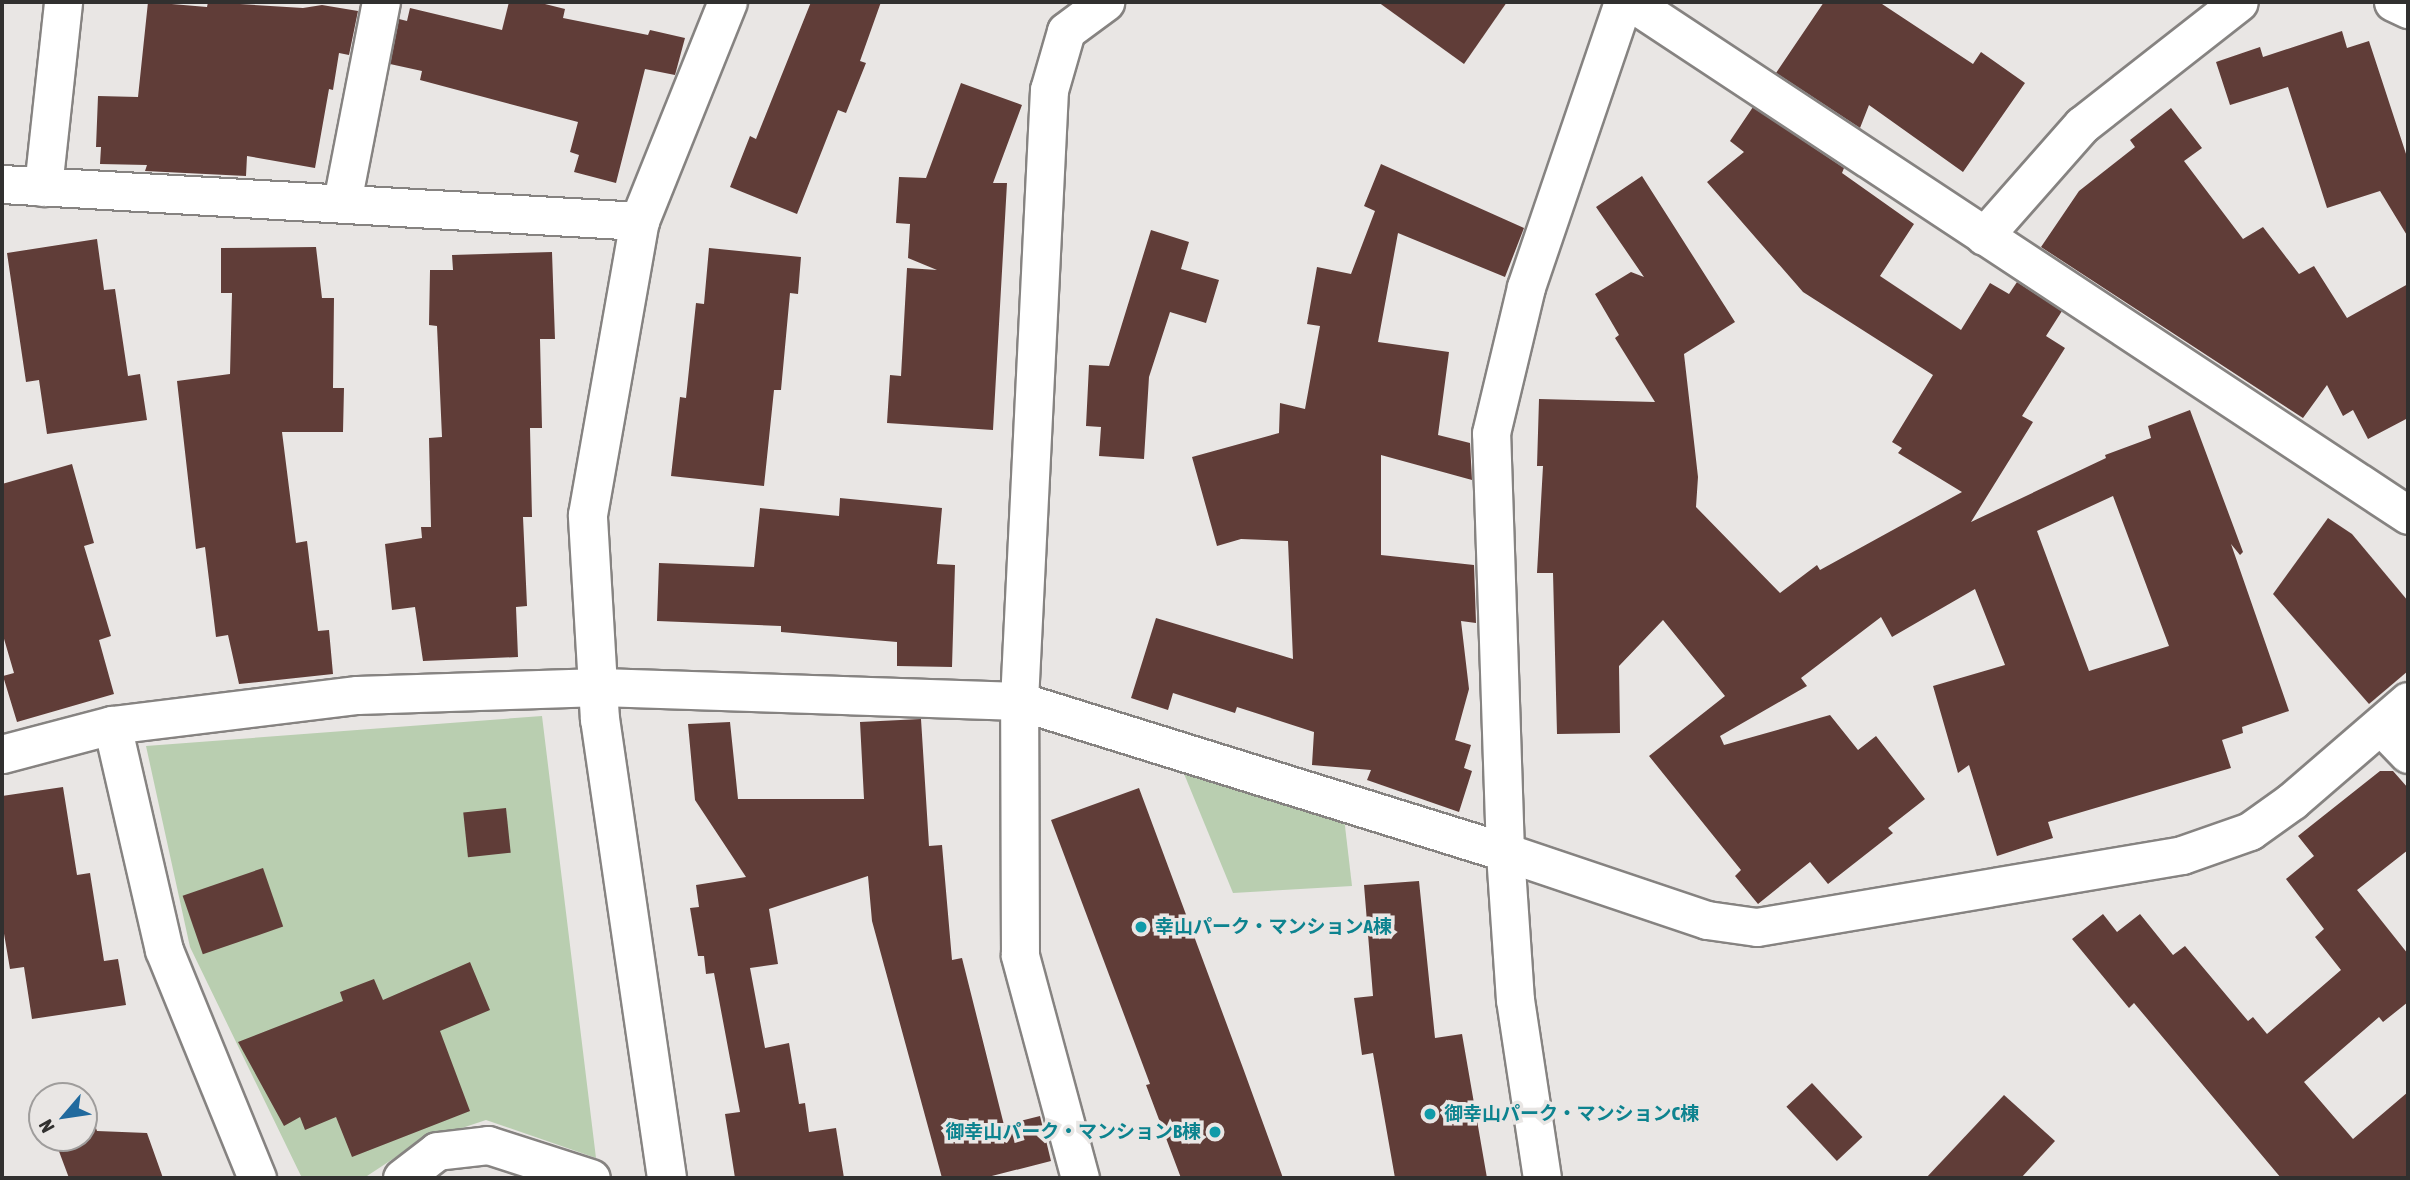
<!DOCTYPE html>
<html>
<head>
<meta charset="utf-8">
<style>
  body { margin:0 }
  #map { position:relative; width:2410px; height:1180px; overflow:hidden; background:#e9e6e4; font-family:"Asap Condensed","Noto Sans JP",sans-serif }
  div>[style] { position:absolute }
  .green>* { inset:0; background:#b9ceb0 }
  .building>* { inset:0; background:#603d38; transform-origin:0 0 }
  .roads { filter:drop-shadow(2px 0 #868381) drop-shadow(-2px 0 #868381) drop-shadow(0 2px #868381) drop-shadow(0 -2px #868381) }
  .minor>* { height:37px; margin:-18.5px; padding:0 18.5px; transform-origin:18.5px; border-radius:18.5px; background:#fff }
  .tertiary>* { height:38px; margin:-19px; padding:0 19px; transform-origin:19px; border-radius:19px; background:#fff }
  .dots>* { width:19px; height:19px; translate:-50% -50%; box-sizing:border-box; border:4px solid #e9e6e4; border-radius:50% }
  span { translate:-50% -50%; white-space:nowrap; text-align:center; line-height:1.15; -webkit-text-stroke:7px #e9e6e4; paint-order:stroke }
  .culture-label { font-size:19px; color:#0d838f; font-weight:700 }
  .left { translate:0 -50%; text-align:left }
  .right { translate:-100% -50%; text-align:right }
  .frame { position:absolute; inset:0; border:4px solid #31302f; pointer-events:none }
  .north { position:absolute; left:28px; top:1082px; width:70px; height:70px; box-sizing:border-box; background:#e9e6e4; border:2px solid #9f9d9c; border-radius:50%; rotate:241deg; font-size:19px; font-weight:700; line-height:28px; text-align:center; color:#31302f }
  .north::after { content:''; display:block; margin:auto; width:24px; height:32px; background:#216a9e; clip-path:polygon(50% 0,100% 100%,50% 72%,0 100%) }
</style>
</head>
<body>
<div id="map">
  <div class="green">
    <i style="clip-path:polygon(542px 716px,596px 1158px,486px 1120px,417px 1143px,364px 1178px,302px 1178px,190px 947px,146px 746px)"></i>
    <i style="clip-path:polygon(1180px 764px,1343px 809px,1352px 886px,1233px 893px)"></i>
  </div>
  <div class="building">
    <i style="clip-path:polygon(148px 2px,207px 7px,208px 2px,303px 8px,322px 5px,358px 11px,349px 55px,339px 53px,333px 90px,329px 89px,315px 168px,247px 156px,246px 176px,145px 171px,147px 165px,100px 164px,101px 147px,96px 147px,98px 96px,138px 97px)"></i>
    <i style="clip-path:polygon(509px 2px,537px 2px,565px 9px,563px 18px,648px 35px,650px 30px,685px 38px,675px 75px,645px 69px,616px 183px,574px 172px,579px 155px,570px 152px,578px 122px,420px 80px,422px 71px,390px 64px,399px 19px,407px 21px,410px 8px,502px 30px)"></i>
    <i style="clip-path:polygon(811px 2px,881px 2px,860px 61px,866px 63px,846px 113px,838px 110px,797px 214px,730px 187px,750px 136px,756px 139px)"></i>
    <i style="clip-path:polygon(1378px 2px,1507px 2px,1464px 64px)"></i>
    <i style="clip-path:polygon(1824px 2px,1879px 2px,1973px 64px,1981px 52px,2025px 83px,1963px 172px,1869px 105px,1860px 128px,1776px 73px)"></i>
    <i style="clip-path:polygon(2342px 31px,2347px 48px,2369px 41px,2408px 160px,2408px 237px,2380px 191px,2327px 208px,2288px 87px,2230px 105px,2216px 62px,2260px 47px,2263px 57px)"></i>
    <i style="clip-path:polygon(961px 83px,1022px 105px,993px 183px,1007px 183px,993px 430px,887px 423px,890px 375px,901px 376px,907px 268px,937px 270px,908px 258px,910px 224px,896px 223px,899px 177px,926px 178px)"></i>
    <i style="clip-path:polygon(evenodd,1753px 107px,1844px 168px,1842px 173px,1914px 224px,1880px 276px,1961px 330px,1990px 283px,2009px 294px,2017px 282px,2062px 311px,2046px 336px,2065px 348px,2022px 416px,2033px 422px,1971px 522px,2106px 458px,2105px 455px,2151px 438px,2148px 426px,2190px 410px,2243px 552px,2240px 555px,2231px 544px,2289px 711px,2242px 727px,2243px 733px,2222px 740px,2231px 768px,2048px 822px,2053px 838px,1997px 856px,1969px 765px,1958px 773px,1933px 686px,2005px 665px,1975px 589px,1892px 637px,1881px 617px,1801px 678px,1807px 686px,1720px 736px,1724px 745px,1830px 715px,1858px 750px,1876px 736px,1925px 799px,1888px 828px,1893px 833px,1828px 884px,1810px 862px,1758px 904px,1735px 876px,1741px 870px,1649px 756px,1725px 696px,1663px 620px,1619px 666px,1620px 733px,1557px 734px,1553px 573px,1537px 573px,1543px 466px,1537px 466px,1539px 399px,1655px 402px,1615px 338px,1619px 335px,1595px 294px,1631px 272px,1644px 277px,1596px 207px,1642px 176px,1735px 322px,1684px 354px,1698px 477px,1696px 507px,1780px 593px,1817px 565px,1820px 570px,1962px 492px,1898px 453px,1902px 448px,1892px 442px,1933px 375px,1803px 292px,1707px 182px,1744px 152px,1730px 141px,1753px 107px,2113px 496px,2169px 646px,2089px 671px,2037px 531px,2113px 496px)"></i>
    <i style="clip-path:polygon(2171px 108px,2202px 148px,2184px 161px,2243px 239px,2263px 227px,2299px 274px,2314px 266px,2347px 318px,2408px 284px,2408px 418px,2368px 439px,2353px 410px,2343px 416px,2327px 385px,2303px 418px,2041px 247px,2079px 191px,2135px 147px,2130px 140px)"></i>
    <i style="clip-path:polygon(1381px 164px,1524px 228px,1505px 277px,1398px 233px,1378px 342px,1449px 352px,1438px 435px,1470px 443px,1472px 480px,1381px 455px,1381px 555px,1474px 565px,1476px 623px,1461px 621px,1469px 689px,1455px 740px,1471px 745px,1464px 768px,1472px 771px,1459px 812px,1367px 780px,1371px 770px,1312px 765px,1314px 732px,1237px 707px,1235px 713px,1173px 693px,1168px 710px,1131px 698px,1156px 618px,1293px 659px,1288px 541px,1241px 539px,1217px 546px,1192px 457px,1279px 433px,1280px 403px,1305px 409px,1320px 326px,1307px 324px,1317px 267px,1351px 274px,1375px 211px,1364px 206px)"></i>
    <i style="clip-path:polygon(1151px 230px,1189px 242px,1181px 269px,1219px 280px,1206px 323px,1170px 312px,1149px 377px,1144px 459px,1099px 456px,1101px 427px,1086px 426px,1089px 365px,1109px 366px)"></i>
    <i style="clip-path:polygon(97px 239px,104px 290px,115px 289px,128px 376px,140px 374px,147px 420px,47px 434px,39px 380px,26px 382px,7px 253px)"></i>
    <i style="clip-path:polygon(316px 247px,322px 298px,334px 298px,333px 388px,344px 388px,343px 432px,282px 432px,296px 543px,307px 541px,318px 631px,329px 630px,333px 674px,239px 684px,228px 635px,216px 637px,205px 547px,196px 549px,177px 381px,230px 374px,232px 293px,221px 293px,221px 248px)"></i>
    <i style="clip-path:polygon(709px 248px,801px 257px,798px 294px,790px 293px,781px 390px,774px 390px,764px 486px,671px 476px,680px 397px,686px 398px,696px 303px,704px 304px)"></i>
    <i style="clip-path:polygon(552px 252px,555px 339px,540px 339px,542px 428px,530px 428px,532px 517px,523px 517px,527px 606px,516px 607px,518px 657px,423px 661px,415px 607px,392px 610px,385px 544px,422px 538px,421px 527px,431px 527px,429px 438px,442px 437px,437px 326px,429px 325px,430px 270px,453px 270px,452px 255px)"></i>
    <i style="clip-path:polygon(72px 464px,94px 543px,84px 546px,111px 636px,99px 640px,114px 694px,17px 722px,3px 676px,14px 673px,2px 632px,2px 484px)"></i>
    <i style="clip-path:polygon(840px 498px,942px 508px,937px 564px,955px 565px,952px 667px,897px 666px,897px 642px,781px 632px,781px 626px,657px 621px,659px 563px,754px 567px,760px 508px,839px 516px)"></i>
    <i style="clip-path:polygon(2328px 518px,2352px 534px,2408px 601px,2408px 671px,2369px 704px,2273px 594px)"></i>
    <i style="clip-path:polygon(921px 719px,929px 846px,942px 845px,952px 960px,962px 958px,1004px 1125px,1040px 1116px,1051px 1161px,984px 1178px,942px 1178px,872px 921px,868px 876px,769px 909px,778px 964px,750px 968px,765px 1048px,789px 1043px,799px 1104px,805px 1103px,809px 1132px,836px 1128px,844px 1178px,735px 1178px,725px 1114px,740px 1112px,714px 973px,706px 974px,704px 956px,698px 956px,690px 908px,699px 907px,696px 885px,746px 877px,695px 800px,688px 724px,730px 722px,738px 799px,864px 799px,860px 722px)"></i>
    <i style="clip-path:polygon(2380px 771px,2393px 771px,2408px 788px,2408px 850px,2357px 890px,2408px 954px,2408px 1002px,2383px 1022px,2379px 1017px,2304px 1082px,2353px 1139px,2408px 1092px,2408px 1178px,2281px 1178px,2134px 1003px,2129px 1008px,2072px 939px,2103px 914px,2117px 932px,2140px 914px,2173px 955px,2185px 946px,2248px 1021px,2253px 1017px,2267px 1034px,2341px 970px,2315px 937px,2324px 929px,2286px 879px,2314px 856px,2298px 836px)"></i>
    <i style="clip-path:polygon(63px 787px,77px 875px,90px 873px,104px 961px,118px 959px,126px 1005px,32px 1019px,24px 967px,10px 969px,2px 922px,2px 796px)"></i>
    <i style="clip-path:polygon(1139px 788px,1243px 1068px,1283px 1178px,1181px 1178px,1146px 1085px,1150px 1084px,1051px 820px)"></i>
    <i style="left:506px;top:808px;width:45px;height:43px;rotate:84deg"></i>
    <i style="left:263px;top:868px;width:62px;height:85px;rotate:71deg"></i>
    <i style="clip-path:polygon(1419px 881px,1435px 1038px,1462px 1034px,1487px 1178px,1395px 1178px,1373px 1053px,1362px 1055px,1354px 998px,1373px 996px,1364px 885px)"></i>
    <i style="clip-path:polygon(470px 962px,490px 1010px,440px 1031px,470px 1111px,352px 1157px,336px 1117px,305px 1130px,300px 1117px,284px 1126px,238px 1042px,343px 1001px,340px 992px,374px 979px,383px 1000px)"></i>
    <i style="left:1812px;top:1083px;width:74px;height:35px;rotate:47deg"></i>
    <i style="clip-path:polygon(2004px 1095px,2055px 1141px,2021px 1178px,1926px 1178px)"></i>
    <i style="clip-path:polygon(88px 1105px,97px 1131px,147px 1133px,163px 1178px,69px 1178px,54px 1138px,84px 1138px)"></i>
  </div>
  <div class="roads">
    <div class="minor">
      <i style="left:1631px;top:2px;width:931px;rotate:33.43deg"></i>
      <i style="left:2393px;top:2px;width:17px;rotate:25deg"></i>
      <i style="left:2px;top:184px;width:639px;rotate:3.32deg"></i>
      <i style="left:43px;top:187px;width:186px;rotate:-83.8deg"></i>
      <i style="left:342px;top:202px;width:204px;rotate:-79deg"></i>
      <i style="left:1984px;top:236px;width:148px;rotate:-48.6deg"></i>
      <i style="left:2082px;top:125px;width:199px;rotate:-38.1deg"></i>
      <i style="left:112px;top:725px;width:231px;rotate:77deg"></i>
      <i style="left:164px;top:950px;width:246px;rotate:67.8deg"></i>
      <i style="left:2381px;top:726px;width:39px;rotate:46deg"></i>
      <i style="left:2px;top:754px;width:114px;rotate:-14.8deg"></i>
      <i style="left:112px;top:725px;width:247px;rotate:-7deg"></i>
      <i style="left:357px;top:695px;width:243px;rotate:-1.9deg"></i>
      <i style="left:600px;top:687px;width:419px;rotate:1.9deg"></i>
      <i style="left:1019px;top:701px;width:509px;rotate:17.26deg"></i>
      <i style="left:1505px;top:852px;width:213px;rotate:18.6deg"></i>
      <i style="left:1707px;top:920px;width:50px;rotate:8deg"></i>
      <i style="left:1757px;top:927px;width:431px;rotate:-9.6deg"></i>
      <i style="left:2182px;top:855px;width:72px;rotate:-19.4deg"></i>
      <i style="left:2250px;top:831px;width:52px;rotate:-35.5deg"></i>
      <i style="left:2292px;top:801px;width:153px;rotate:-40.8deg"></i>
      <i style="left:402px;top:1178px;width:44px;rotate:-37.6deg"></i>
      <i style="left:437px;top:1151px;width:51px;rotate:-6.7deg"></i>
      <i style="left:488px;top:1145px;width:108px;rotate:17.8deg"></i>
      <i style="left:1080px;top:1178px;width:231px;rotate:-105.1deg"></i>
      <i style="left:1020px;top:955px;width:254px;rotate:-90.2deg"></i>
      <i style="left:1019px;top:701px;width:612px;rotate:-87.19deg"></i>
      <i style="left:1049px;top:90px;width:61px;rotate:-73.9deg"></i>
      <i style="left:1066px;top:31px;width:49px;rotate:-36.6deg"></i>
      <i style="left:1542px;top:1178px;width:180px;rotate:-98.6deg"></i>
      <i style="left:1515px;top:1000px;width:148px;rotate:-93.9deg"></i>
      <i style="left:1505px;top:852px;width:419px;rotate:-91.9deg"></i>
      <i style="left:1491px;top:433px;width:150px;rotate:-76.5deg"></i>
      <i style="left:1526px;top:287px;width:301px;rotate:-71.2deg"></i>
    </div>
    <div class="tertiary">
      <i style="left:667px;top:1178px;width:463px;rotate:-98.3deg"></i>
      <i style="left:600px;top:720px;width:205px;rotate:-93.4deg"></i>
      <i style="left:588px;top:515px;width:299px;rotate:-80deg"></i>
      <i style="left:640px;top:221px;width:236px;rotate:-68.1deg"></i>
    </div>
  </div>
  <div class="dots">
    <i style="left:1141px;top:927px;background:#0f9aa8"></i>
    <i style="left:1430px;top:1114px;background:#0f9aa8"></i>
    <i style="left:1215px;top:1132px;background:#0f9aa8"></i>
  </div>
  <div class="culture-label">
    <span class="left" style="left:1155px;top:927px">幸山パーク・マンションA棟</span>
    <span class="left" style="left:1444px;top:1114px">御幸山パーク・マンションC棟</span>
    <span class="right" style="left:1201px;top:1132px">御幸山パーク・マンションB棟</span>
  </div>
  <div class="frame"></div>
  <div class="north">N</div>
</div>
</body>
</html>
